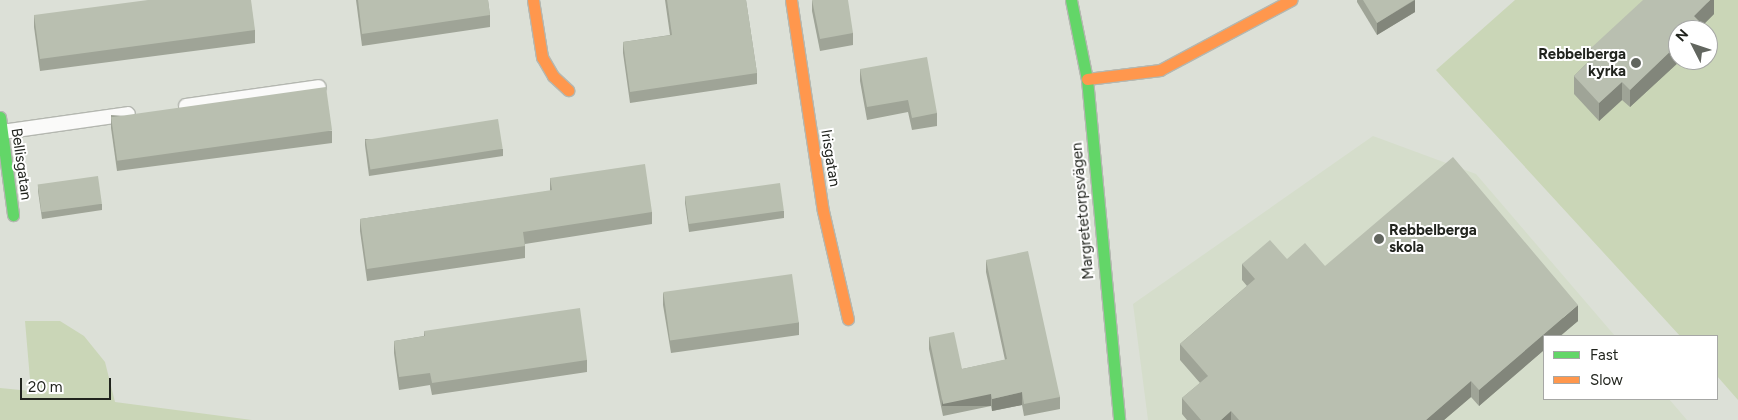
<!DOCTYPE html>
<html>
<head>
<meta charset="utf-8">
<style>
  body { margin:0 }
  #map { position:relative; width:1738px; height:420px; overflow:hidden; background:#dce0d7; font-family:Figtree,sans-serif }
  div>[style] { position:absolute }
  .built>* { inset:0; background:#d5ddcb }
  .green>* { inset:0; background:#cad6b7 }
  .roads { filter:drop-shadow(1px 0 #b4b7b0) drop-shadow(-1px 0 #b4b7b0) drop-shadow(0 1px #b4b7b0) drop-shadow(0 -1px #b4b7b0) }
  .lane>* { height:14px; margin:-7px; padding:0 7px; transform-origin:7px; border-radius:7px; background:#fafaf9 }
  .fast>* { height:11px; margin:-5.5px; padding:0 5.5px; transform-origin:5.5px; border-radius:5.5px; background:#63d668 }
  .slow>* { height:11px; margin:-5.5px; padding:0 5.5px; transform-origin:5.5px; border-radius:5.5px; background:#ff974d }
  .wall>* { inset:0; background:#9fa497 }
  .shaded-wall>* { inset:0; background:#82867b; transform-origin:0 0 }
  .building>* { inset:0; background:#b9bfb0; transform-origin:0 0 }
  .dots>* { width:14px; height:14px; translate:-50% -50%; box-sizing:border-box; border:2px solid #fff; border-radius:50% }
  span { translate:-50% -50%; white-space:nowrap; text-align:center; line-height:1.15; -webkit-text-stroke:4px #fff; paint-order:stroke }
  .poi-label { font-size:15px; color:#21241e; font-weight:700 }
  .right { translate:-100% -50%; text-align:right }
  .left { translate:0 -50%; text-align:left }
  .street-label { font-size:15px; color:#21241e }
  .legend { position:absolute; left:1543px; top:335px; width:175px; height:65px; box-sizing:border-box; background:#fff; border:1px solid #a6a7a5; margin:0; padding:6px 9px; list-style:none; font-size:15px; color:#21241e }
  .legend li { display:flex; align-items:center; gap:10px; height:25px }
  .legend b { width:25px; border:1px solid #a6a7a5 }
  .north { position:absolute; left:1668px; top:20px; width:50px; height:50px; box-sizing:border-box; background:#fff; border:1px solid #a6a7a5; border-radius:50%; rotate:311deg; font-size:14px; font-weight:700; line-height:20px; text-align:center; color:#21241e }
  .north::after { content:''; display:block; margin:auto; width:18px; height:22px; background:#62665f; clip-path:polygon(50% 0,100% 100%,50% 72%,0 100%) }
  .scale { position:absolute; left:20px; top:378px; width:91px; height:22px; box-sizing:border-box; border:2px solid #21241e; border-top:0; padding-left:6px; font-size:15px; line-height:18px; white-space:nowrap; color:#21241e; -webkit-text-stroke:4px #fff; paint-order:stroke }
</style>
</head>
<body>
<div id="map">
  <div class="built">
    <i style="clip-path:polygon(1373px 136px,1476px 174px,1615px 336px,1544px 336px,1544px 399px,1669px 399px,1687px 420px,1148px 420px,1133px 304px)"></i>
  </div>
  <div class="green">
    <i style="clip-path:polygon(evenodd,1515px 0,1738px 0,1738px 400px,1717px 376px,1717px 336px,1680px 336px,1436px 70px,1515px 0,1678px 30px,1708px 30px,1708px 60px,1678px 60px,1678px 30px)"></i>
    <i style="clip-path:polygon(25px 321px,60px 321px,84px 336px,105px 362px,115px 402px,252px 420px,0 420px,0 388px,31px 391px)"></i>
  </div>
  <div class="roads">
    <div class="lane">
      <i style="left:186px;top:106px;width:134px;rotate:-8.1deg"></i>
      <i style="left:2px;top:132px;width:127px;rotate:-8.1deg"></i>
    </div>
    <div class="fast">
      <i style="left:1071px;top:0;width:81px;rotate:78.6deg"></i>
      <i style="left:1087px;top:79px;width:342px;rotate:84.6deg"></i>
      <i style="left:0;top:117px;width:99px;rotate:82.4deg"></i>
    </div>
    <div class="slow">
      <i style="left:533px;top:0;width:58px;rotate:81deg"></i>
      <i style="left:542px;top:57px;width:22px;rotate:60deg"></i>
      <i style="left:553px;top:76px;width:21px;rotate:43deg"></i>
      <i style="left:791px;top:0;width:213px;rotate:81.4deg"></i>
      <i style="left:823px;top:211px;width:111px;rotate:77deg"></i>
      <i style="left:1087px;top:79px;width:74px;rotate:-7deg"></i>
      <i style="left:1160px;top:70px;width:149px;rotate:-28.1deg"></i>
    </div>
  </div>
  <div class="wall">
    <i style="clip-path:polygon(356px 0,488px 0,490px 15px,490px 27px,362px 46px)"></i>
    <i style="clip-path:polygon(665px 0,746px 0,757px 73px,757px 84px,630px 103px,623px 53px,623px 42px,670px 35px)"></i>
    <i style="clip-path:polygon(812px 0,853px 33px,853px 45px,820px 51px,812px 11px)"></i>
    <i style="clip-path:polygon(1357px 0,1415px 0,1415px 12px,1377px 35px,1357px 2px)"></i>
    <i style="clip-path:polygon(1714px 0,1714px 14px,1701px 27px,1701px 30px,1678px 60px,1681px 60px,1630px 107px,1622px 100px,1599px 121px,1574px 94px,1574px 76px,1591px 59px,1591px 48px)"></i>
    <i style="clip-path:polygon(34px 15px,255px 30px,255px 43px,40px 71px,34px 27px)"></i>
    <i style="clip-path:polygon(860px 69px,937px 113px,937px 126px,912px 130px,908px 112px,867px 120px,860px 81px)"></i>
    <i style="clip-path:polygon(111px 115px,332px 131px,332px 143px,117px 171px,111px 128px)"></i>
    <i style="clip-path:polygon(365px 139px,503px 149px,503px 156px,369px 176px,365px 145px)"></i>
    <i style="clip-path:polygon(550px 178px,652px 212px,652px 224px,525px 244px,525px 258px,367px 281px,360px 231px,360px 219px,550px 191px)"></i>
    <i style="clip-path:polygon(38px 185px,102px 204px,102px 210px,42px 219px,38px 191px)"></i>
    <i style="clip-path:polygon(685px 197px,784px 211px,784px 218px,689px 232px,685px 203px)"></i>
    <i style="clip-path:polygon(1287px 259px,1325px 266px,1578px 321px,1479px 406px,1471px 397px,1444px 420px,1187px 420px,1182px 414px,1182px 398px,1200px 383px,1180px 360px,1180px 344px,1247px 286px,1242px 280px,1242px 264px)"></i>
    <i style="clip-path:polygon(986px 260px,1060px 397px,1060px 409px,1024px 416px,1022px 405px,992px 411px,991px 406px,943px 416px,929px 349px,929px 337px,962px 369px,1005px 360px,986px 272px)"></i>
    <i style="clip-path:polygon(663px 293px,799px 322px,799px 335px,671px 353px,663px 305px)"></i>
    <i style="clip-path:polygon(424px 331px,587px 360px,587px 372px,432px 395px,430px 385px,399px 390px,394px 353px,394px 341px,424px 336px)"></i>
  </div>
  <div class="shaded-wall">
    <i style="clip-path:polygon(1415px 0,1415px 12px,1377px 35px,1377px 23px)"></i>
    <i style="clip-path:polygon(1710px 0,1714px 0,1714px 14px,1701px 27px,1701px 30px,1694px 30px,1694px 16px)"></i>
    <i style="clip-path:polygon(1678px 44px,1678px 60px,1681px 60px,1630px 107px,1630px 90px)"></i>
    <i style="clip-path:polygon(1622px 82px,1622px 100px,1599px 121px,1599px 103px)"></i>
    <i style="clip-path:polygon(1578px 305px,1578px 321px,1560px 336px,1544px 336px,1544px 350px,1479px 406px,1479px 390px)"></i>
    <i style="clip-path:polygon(1471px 381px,1471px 397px,1444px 420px,1426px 420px)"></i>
    <i style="clip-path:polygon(1022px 392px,1022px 405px,992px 411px,992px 399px)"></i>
    <i style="left:991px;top:394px;width:12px;height:49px;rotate:90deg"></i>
    <i style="clip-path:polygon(1231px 411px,1231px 420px,1221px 420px)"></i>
  </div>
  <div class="building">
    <i style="clip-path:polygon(148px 0,251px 0,255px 30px,40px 59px,34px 15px)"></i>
    <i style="clip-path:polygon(358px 0,488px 0,490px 15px,362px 34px)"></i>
    <i style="clip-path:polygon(667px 0,746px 0,757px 73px,630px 92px,623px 42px,672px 35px)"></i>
    <i style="clip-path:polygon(812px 0,848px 0,853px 33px,820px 39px)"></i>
    <i style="clip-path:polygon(1363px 0,1414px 0,1377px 23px)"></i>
    <i style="clip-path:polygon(1643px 0,1710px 0,1694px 16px,1701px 23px,1694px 30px,1678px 30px,1678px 44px,1630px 90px,1622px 82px,1599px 103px,1574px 76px,1597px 54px,1591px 48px)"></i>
    <i style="clip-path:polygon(927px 57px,937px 113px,912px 118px,908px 100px,867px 107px,860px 69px)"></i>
    <i style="left:326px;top:87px;width:44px;height:217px;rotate:82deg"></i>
    <i style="left:498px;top:119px;width:30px;height:134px;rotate:81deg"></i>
    <i style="clip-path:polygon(1453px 157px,1578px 305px,1479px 390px,1471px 381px,1426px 420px,1239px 420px,1231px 411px,1221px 420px,1201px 420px,1182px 398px,1208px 376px,1180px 344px,1255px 279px,1242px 264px,1270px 240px,1287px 259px,1305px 243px,1325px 266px)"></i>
    <i style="clip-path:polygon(645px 164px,652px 212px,523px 232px,525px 246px,367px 269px,360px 219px,552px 190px,550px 178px)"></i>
    <i style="left:98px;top:176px;width:28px;height:61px;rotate:82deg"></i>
    <i style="left:780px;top:183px;width:28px;height:96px;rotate:82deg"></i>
    <i style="clip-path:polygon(1028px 251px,1060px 397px,1024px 404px,1022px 392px,992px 399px,991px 394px,943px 404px,929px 337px,954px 332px,962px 369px,1007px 359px,986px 260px)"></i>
    <i style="left:792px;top:274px;width:49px;height:130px;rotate:82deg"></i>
    <i style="clip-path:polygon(580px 308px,587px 360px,432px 383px,430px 373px,399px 377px,394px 341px,425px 336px,424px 331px)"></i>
  </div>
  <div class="dots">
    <i style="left:1636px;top:63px;background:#62665f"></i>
    <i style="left:1379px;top:239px;background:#62665f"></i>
  </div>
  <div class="poi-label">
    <span class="right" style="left:1626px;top:63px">Rebbelberga<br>kyrka</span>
    <span class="left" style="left:1389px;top:239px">Rebbelberga<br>skola</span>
  </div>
  <div class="street-label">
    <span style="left:830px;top:158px;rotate:81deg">Irisgatan</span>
    <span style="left:21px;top:164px;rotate:82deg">Bellisgatan</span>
    <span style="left:1083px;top:211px;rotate:-95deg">Margretetorpsvägen</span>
  </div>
  <ul class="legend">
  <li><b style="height:6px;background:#63d668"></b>Fast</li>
  <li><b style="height:6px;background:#ff974d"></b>Slow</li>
  </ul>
  <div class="north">N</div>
  <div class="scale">20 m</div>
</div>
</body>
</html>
